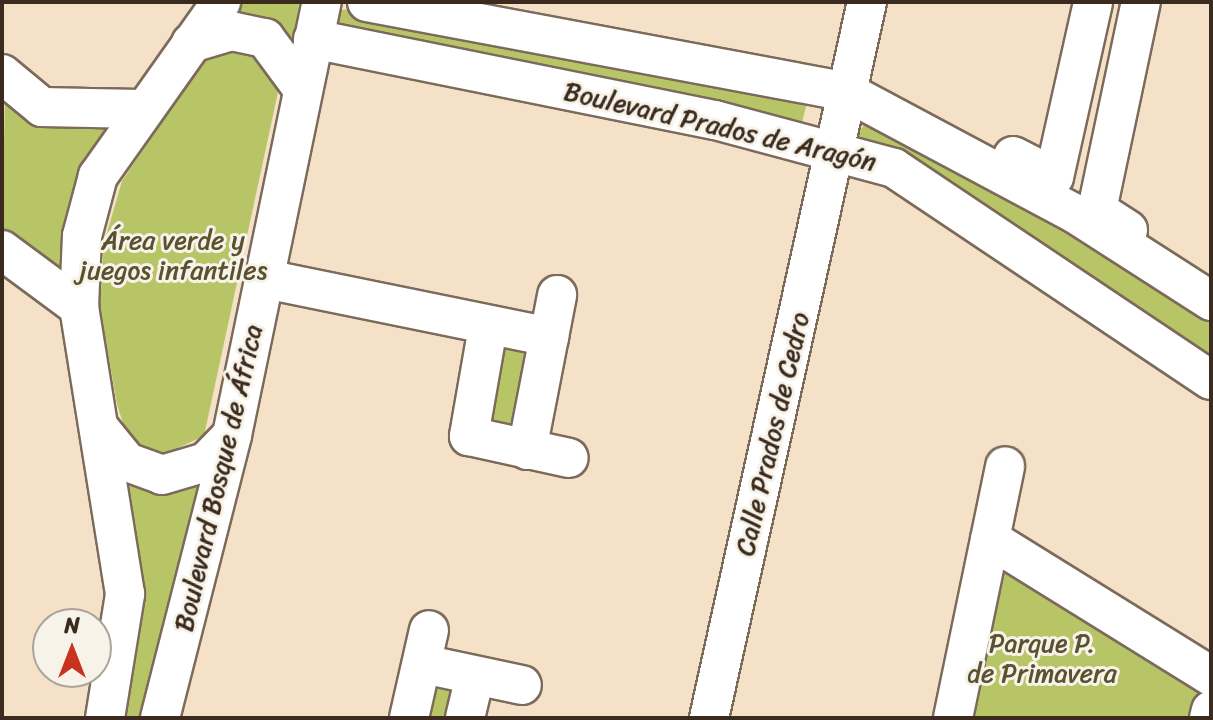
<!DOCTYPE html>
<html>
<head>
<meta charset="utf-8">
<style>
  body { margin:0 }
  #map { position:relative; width:1213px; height:720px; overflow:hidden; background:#f4e1c8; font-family:Sriracha,sans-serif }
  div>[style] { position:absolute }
  .green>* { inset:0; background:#b8c567; transform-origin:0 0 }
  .roads { filter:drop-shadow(2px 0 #7c6a5a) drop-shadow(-2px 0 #7c6a5a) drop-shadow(0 2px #7c6a5a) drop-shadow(0 -2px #7c6a5a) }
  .minor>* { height:38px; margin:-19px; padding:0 19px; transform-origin:19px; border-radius:19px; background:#fff }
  span { translate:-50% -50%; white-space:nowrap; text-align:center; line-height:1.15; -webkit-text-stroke:6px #f7f3e8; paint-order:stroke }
  .street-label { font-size:26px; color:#3b2a1e }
  .park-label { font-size:26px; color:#5a5130 }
  .frame { position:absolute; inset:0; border:4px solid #3b2a1e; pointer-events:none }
  .north { position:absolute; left:32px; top:608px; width:80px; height:80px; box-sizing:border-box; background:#f7f3e8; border:2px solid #aca397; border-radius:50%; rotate:0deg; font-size:22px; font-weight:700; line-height:32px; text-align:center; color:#3b2a1e }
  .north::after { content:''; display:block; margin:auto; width:28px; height:36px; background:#c8321e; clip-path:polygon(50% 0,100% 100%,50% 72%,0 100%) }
</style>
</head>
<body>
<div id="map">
  <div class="green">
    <i style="clip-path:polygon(233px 2px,299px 2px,294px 45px,235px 20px)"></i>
    <i style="clip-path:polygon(347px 9px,808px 99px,801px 126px,338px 29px,339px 11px)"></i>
    <i style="clip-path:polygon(219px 38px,284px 64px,204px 436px,158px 457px,129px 443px,117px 404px,99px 303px,104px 243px,122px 181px)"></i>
    <i style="clip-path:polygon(5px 98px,109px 127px,83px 169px,63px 271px,2px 231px)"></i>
    <i style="clip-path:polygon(867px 120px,1052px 217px,1211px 322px,1211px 358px,862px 146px,857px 136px)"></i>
    <i style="left:494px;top:343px;width:39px;height:94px;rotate:7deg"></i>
    <i style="clip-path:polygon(122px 471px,154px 487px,206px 481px,147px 718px,117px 718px)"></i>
    <i style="clip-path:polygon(1002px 566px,1200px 685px,1193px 718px,969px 718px)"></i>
    <i style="clip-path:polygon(430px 671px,463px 678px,454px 718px,418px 718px)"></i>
  </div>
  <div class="roads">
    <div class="minor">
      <i style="left:367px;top:2px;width:488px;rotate:10.6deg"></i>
      <i style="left:847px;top:92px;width:257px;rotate:28.1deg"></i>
      <i style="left:1074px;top:213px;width:163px;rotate:32.7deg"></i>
      <i style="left:313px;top:39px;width:410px;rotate:11.4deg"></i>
      <i style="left:715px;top:120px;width:185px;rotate:15deg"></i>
      <i style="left:894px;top:168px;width:381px;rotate:33.8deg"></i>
      <i style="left:191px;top:43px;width:42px;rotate:-16.7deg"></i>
      <i style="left:231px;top:31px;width:35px;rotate:12deg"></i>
      <i style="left:265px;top:38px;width:62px;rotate:53.5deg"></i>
      <i style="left:2px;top:74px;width:52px;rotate:39.5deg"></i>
      <i style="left:42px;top:107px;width:98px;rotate:1.2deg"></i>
      <i style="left:1013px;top:156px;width:46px;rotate:27.1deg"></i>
      <i style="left:1054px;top:177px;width:179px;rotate:-77.4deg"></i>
      <i style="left:1128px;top:230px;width:37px;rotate:-147deg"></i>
      <i style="left:1097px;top:210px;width:213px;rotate:-78.1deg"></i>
      <i style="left:2px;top:250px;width:96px;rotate:36.5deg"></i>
      <i style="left:265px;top:279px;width:290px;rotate:11.5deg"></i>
      <i style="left:488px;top:327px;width:111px;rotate:99.9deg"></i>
      <i style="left:469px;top:436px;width:102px;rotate:12.4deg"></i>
      <i style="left:101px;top:430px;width:41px;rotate:50.9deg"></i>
      <i style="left:127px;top:462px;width:37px;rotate:20deg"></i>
      <i style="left:162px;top:475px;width:46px;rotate:-16.5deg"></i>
      <i style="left:206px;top:462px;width:37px;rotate:-46deg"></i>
      <i style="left:527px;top:450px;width:158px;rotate:-79deg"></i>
      <i style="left:990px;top:539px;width:260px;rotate:31.8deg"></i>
      <i style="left:423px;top:664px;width:101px;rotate:12deg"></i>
      <i style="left:105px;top:718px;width:126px;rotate:-80.8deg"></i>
      <i style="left:125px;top:594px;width:291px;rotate:-99.1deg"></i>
      <i style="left:79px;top:307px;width:71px;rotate:-87.6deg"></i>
      <i style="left:82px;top:236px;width:62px;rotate:-75.1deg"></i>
      <i style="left:98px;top:176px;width:213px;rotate:-54.7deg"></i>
      <i style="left:160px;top:718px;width:292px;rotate:-75.7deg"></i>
      <i style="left:232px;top:435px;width:442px;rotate:-78.3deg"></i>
      <i style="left:409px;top:718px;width:90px;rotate:-77.2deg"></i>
      <i style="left:465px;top:718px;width:43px;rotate:-76.6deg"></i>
      <i style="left:709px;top:718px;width:733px;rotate:-77.56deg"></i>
      <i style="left:953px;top:718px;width:257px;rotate:-78.3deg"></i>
      <i style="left:1209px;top:718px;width:8px;rotate:-76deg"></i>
    </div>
  </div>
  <div class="street-label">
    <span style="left:720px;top:127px;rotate:13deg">Boulevard Prados de Aragón</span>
    <span style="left:773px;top:434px;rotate:-77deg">Calle Prados de Cedro</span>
    <span style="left:219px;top:478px;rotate:-77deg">Boulevard Bosque de África</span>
  </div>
  <div class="park-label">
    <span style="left:173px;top:256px">Área verde y<br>juegos infantiles</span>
    <span style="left:1042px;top:659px">Parque P.<br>de Primavera</span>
  </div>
  <div class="frame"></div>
  <div class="north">N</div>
</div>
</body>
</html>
